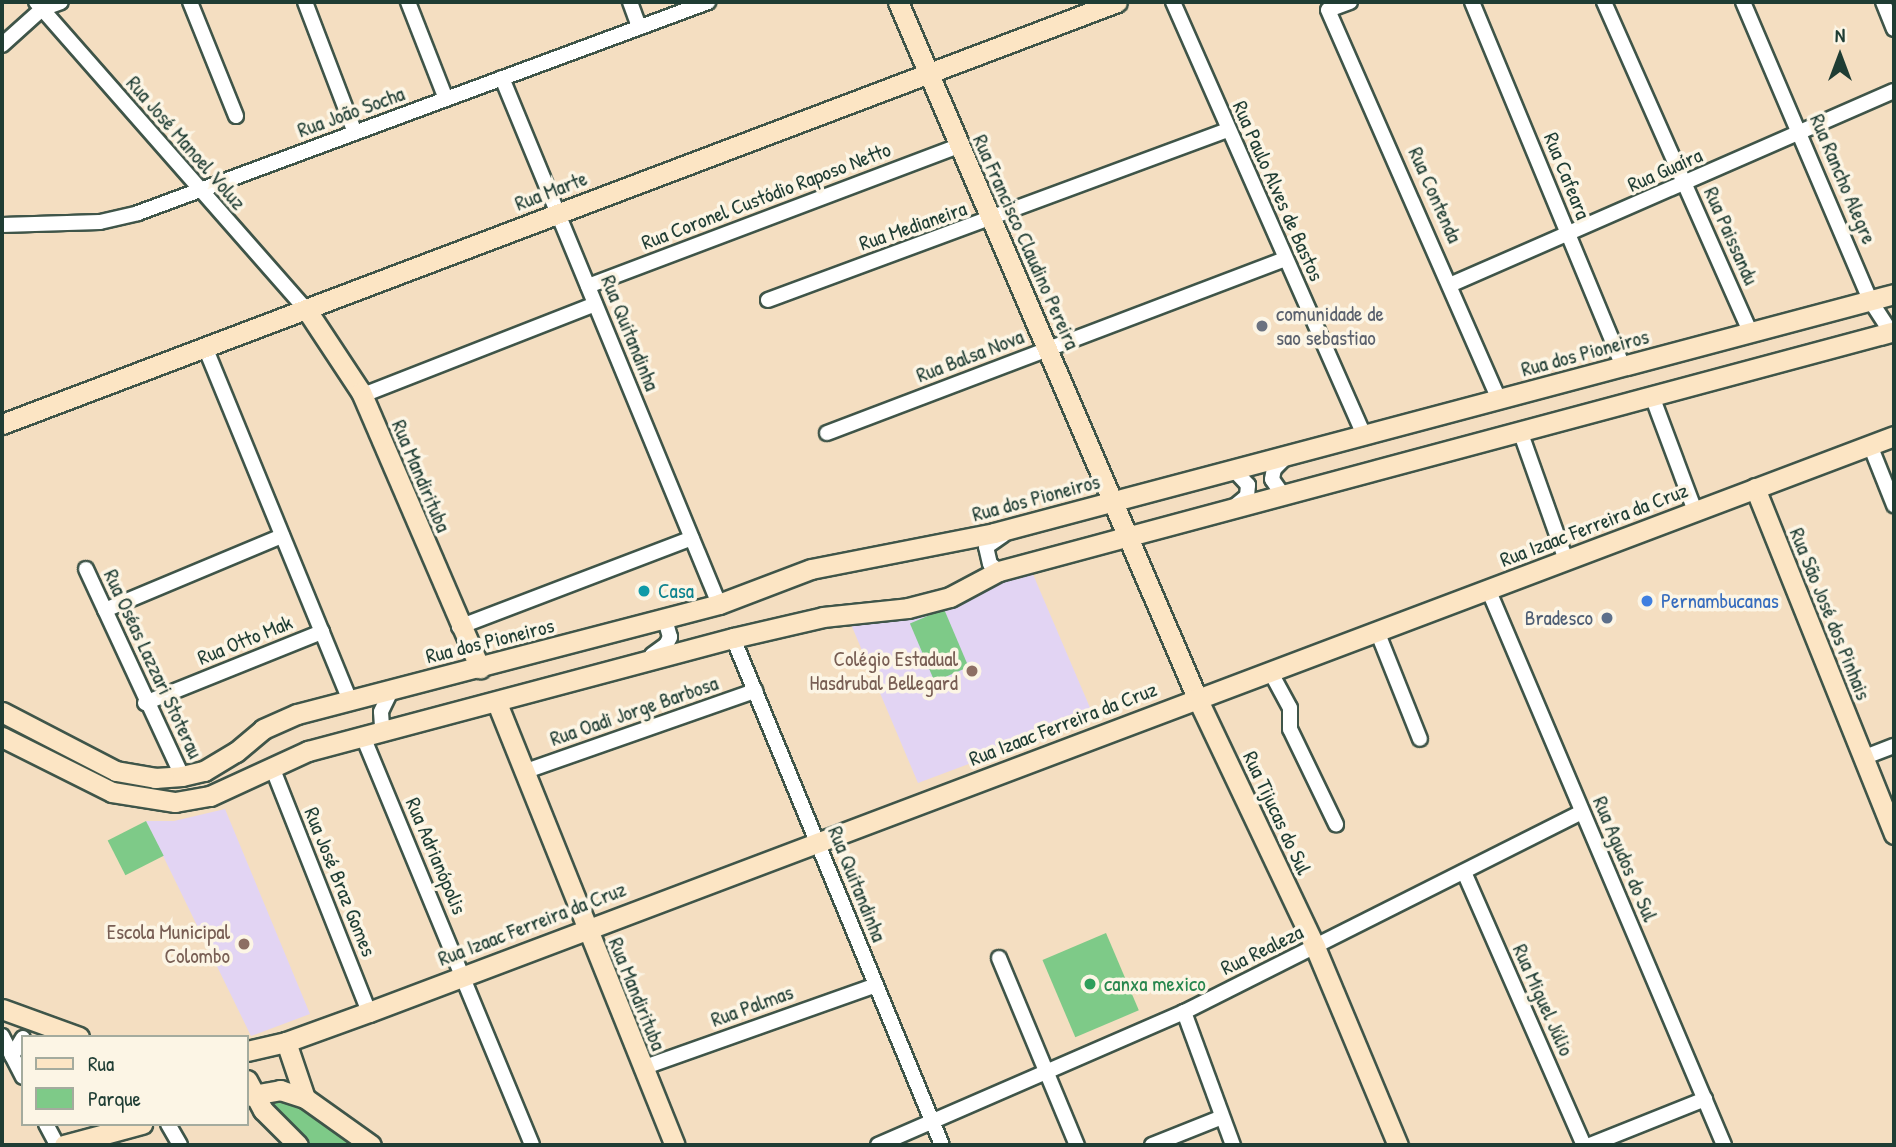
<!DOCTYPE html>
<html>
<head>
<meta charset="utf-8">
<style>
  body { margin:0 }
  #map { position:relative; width:1896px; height:1147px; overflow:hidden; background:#f4dec1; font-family:"Patrick Hand",sans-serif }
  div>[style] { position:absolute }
  .built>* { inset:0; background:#e2d4f3 }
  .green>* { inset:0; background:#7eca88; transform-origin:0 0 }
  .roads { filter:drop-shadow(2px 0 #3f5549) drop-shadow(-2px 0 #3f5549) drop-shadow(0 2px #3f5549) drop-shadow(0 -2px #3f5549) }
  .street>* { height:14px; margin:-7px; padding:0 7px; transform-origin:7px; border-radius:7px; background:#fff }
  .secondary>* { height:19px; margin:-9.5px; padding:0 9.5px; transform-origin:9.5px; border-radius:9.5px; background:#fce5c4 }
  .dots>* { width:19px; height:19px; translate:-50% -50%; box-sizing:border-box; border:4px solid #fcf5e5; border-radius:50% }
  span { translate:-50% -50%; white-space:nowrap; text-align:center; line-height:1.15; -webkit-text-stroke:7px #fcf5e5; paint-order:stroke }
  .street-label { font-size:21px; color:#1f3d34 }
  .worship-label { font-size:21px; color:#5b616d }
  .left { translate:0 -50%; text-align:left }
  .culture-label { font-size:21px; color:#0d838f }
  .shop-label { font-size:21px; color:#366cbe }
  .service-label { font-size:21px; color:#4e5e75 }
  .right { translate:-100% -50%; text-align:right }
  .education-label { font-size:21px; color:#785e54 }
  .leisure-label { font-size:21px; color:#27864d }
  .frame { position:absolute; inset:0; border:4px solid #1f3d34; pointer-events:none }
  .legend { position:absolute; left:21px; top:1035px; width:228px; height:91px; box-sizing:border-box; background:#fcf5e5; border:2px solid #a4ab9e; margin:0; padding:9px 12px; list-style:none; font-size:21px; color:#1f3d34 }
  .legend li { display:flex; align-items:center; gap:14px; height:35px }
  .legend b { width:35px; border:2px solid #a4ab9e }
  .north { position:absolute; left:1805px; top:21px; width:70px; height:70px; -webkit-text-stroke:5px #fcf5e5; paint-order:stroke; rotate:0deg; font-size:19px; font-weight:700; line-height:28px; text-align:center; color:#1f3d34 }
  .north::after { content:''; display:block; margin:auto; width:24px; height:32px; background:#1f3d34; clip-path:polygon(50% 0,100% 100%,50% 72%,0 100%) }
</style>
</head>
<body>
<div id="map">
  <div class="built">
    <i style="clip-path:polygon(1032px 572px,1094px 717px,918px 783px,850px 622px)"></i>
    <i style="clip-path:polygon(225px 809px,310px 1014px,251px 1036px,146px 821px,174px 821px)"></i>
  </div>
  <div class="green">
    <i style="left:944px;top:609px;width:63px;height:37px;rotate:67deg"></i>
    <i style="left:146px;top:821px;width:39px;height:43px;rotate:63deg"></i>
    <i style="left:1106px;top:933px;width:84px;height:69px;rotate:67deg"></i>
    <i style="clip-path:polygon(280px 1091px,359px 1145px,311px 1145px,268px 1099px)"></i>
  </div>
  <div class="roads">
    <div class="street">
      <i style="left:36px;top:2px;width:409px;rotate:48.7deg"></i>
      <i style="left:190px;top:2px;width:123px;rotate:68deg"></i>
      <i style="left:305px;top:2px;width:140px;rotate:69.1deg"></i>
      <i style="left:408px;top:2px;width:104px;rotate:68.6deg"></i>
      <i style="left:630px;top:2px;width:27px;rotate:70deg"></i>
      <i style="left:1173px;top:2px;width:473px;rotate:66.2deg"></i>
      <i style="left:1350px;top:2px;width:23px;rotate:160deg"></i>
      <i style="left:1328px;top:10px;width:425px;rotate:66.3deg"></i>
      <i style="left:1472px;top:2px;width:395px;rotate:67.5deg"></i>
      <i style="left:1604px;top:2px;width:362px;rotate:66.1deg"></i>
      <i style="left:1743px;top:2px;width:324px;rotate:66.9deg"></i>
      <i style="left:1870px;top:300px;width:38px;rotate:57deg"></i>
      <i style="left:1883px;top:2px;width:29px;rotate:68deg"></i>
      <i style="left:2px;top:45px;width:54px;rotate:-42deg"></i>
      <i style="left:42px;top:9px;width:20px;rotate:-20deg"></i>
      <i style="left:502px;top:78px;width:569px;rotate:67.58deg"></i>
      <i style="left:2px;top:225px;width:98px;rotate:-1.8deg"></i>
      <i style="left:100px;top:222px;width:39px;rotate:-13deg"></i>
      <i style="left:138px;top:213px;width:608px;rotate:-20.31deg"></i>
      <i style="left:1452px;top:284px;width:482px;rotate:-23.6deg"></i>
      <i style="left:588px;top:286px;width:397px;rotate:-20.7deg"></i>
      <i style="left:768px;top:300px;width:490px;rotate:-20.3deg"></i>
      <i style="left:205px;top:347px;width:383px;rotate:67.7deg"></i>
      <i style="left:363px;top:395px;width:249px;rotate:-21.4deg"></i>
      <i style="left:1652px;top:396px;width:123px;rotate:69.5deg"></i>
      <i style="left:1520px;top:431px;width:137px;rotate:70.4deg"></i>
      <i style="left:827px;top:433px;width:489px;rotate:-20.8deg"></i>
      <i style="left:1870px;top:445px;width:65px;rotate:68.2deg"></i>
      <i style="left:1233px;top:469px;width:22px;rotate:47deg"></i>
      <i style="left:1248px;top:485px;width:11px;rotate:95deg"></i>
      <i style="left:1247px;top:496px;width:17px;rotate:140deg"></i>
      <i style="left:1283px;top:495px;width:19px;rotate:-125deg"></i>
      <i style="left:1272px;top:479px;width:10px;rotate:-79deg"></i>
      <i style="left:1274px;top:469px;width:18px;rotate:-45deg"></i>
      <i style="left:86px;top:569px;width:228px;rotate:65.1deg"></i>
      <i style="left:999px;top:571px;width:11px;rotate:-142deg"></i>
      <i style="left:990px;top:564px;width:17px;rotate:-103deg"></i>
      <i style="left:986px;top:547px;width:21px;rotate:-35deg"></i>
      <i style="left:1488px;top:589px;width:604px;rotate:67deg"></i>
      <i style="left:105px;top:610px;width:192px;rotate:-22.7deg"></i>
      <i style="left:459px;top:627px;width:249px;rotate:-20.9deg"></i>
      <i style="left:1377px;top:631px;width:116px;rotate:68.3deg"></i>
      <i style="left:733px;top:638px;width:548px;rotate:67.6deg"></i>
      <i style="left:652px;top:655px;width:17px;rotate:-36deg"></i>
      <i style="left:666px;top:645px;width:9px;rotate:-63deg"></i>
      <i style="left:670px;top:637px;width:19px;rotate:-106deg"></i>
      <i style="left:1270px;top:671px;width:42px;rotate:61.6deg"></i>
      <i style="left:1290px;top:708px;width:21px;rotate:90deg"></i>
      <i style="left:1290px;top:729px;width:106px;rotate:64.2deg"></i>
      <i style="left:392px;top:689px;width:25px;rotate:116deg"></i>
      <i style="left:381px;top:712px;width:13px;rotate:86deg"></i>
      <i style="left:382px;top:725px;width:13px;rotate:27deg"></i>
      <i style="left:145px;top:703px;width:191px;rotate:-21.9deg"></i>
      <i style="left:364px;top:739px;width:439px;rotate:67.5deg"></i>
      <i style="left:1865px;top:757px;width:31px;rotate:-21deg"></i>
      <i style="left:272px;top:767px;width:264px;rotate:68.4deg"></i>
      <i style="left:526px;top:771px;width:243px;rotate:-19.3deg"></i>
      <i style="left:1464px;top:872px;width:298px;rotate:66.3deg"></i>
      <i style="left:999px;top:958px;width:203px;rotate:67.4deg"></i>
      <i style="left:1184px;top:1012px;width:142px;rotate:69.8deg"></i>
      <i style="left:2px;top:1036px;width:46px;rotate:62.9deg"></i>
      <i style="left:12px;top:1056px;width:21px;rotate:-59deg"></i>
      <i style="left:642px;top:1068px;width:248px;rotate:-19.5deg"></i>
      <i style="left:46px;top:1124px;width:24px;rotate:62deg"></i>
      <i style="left:168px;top:1124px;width:24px;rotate:60deg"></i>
      <i style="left:878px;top:1145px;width:334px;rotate:-23.5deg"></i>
      <i style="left:1184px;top:1012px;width:445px;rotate:-26.7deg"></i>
      <i style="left:1152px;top:1145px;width:75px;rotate:-21.8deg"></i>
      <i style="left:1590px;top:1145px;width:124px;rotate:-21.8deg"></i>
    </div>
    <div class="secondary">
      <i style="left:898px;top:2px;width:758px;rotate:66.75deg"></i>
      <i style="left:1197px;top:698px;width:276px;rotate:64.6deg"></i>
      <i style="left:1315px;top:947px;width:215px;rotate:67.3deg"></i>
      <i style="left:306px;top:309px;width:100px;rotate:56.5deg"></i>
      <i style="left:361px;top:392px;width:301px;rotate:66.7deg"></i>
      <i style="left:2px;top:424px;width:1192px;rotate:-20.73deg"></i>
      <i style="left:1755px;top:488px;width:373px;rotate:68.1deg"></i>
      <i style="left:497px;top:703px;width:476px;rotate:68.1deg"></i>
      <i style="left:2px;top:712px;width:128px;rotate:27.4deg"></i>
      <i style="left:116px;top:771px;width:40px;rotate:10deg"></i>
      <i style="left:155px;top:778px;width:27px;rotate:-4deg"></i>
      <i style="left:182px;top:776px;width:23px;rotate:-13deg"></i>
      <i style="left:204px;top:771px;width:37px;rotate:-31deg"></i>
      <i style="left:236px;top:752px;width:35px;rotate:-40deg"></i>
      <i style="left:263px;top:729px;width:37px;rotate:-24deg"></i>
      <i style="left:297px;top:714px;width:436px;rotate:-14.6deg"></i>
      <i style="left:719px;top:604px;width:98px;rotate:-20.8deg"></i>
      <i style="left:811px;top:569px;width:187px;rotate:-11.1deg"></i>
      <i style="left:994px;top:533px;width:931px;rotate:-14.87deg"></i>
      <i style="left:2px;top:737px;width:123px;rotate:26.6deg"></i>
      <i style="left:112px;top:792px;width:64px;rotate:9deg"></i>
      <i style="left:175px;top:802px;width:36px;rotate:-10deg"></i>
      <i style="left:210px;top:796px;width:108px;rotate:-24.7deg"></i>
      <i style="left:308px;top:751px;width:440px;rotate:-14.9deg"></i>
      <i style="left:733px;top:638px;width:92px;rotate:-13.1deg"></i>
      <i style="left:823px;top:617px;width:85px;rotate:-6deg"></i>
      <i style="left:908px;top:608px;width:43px;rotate:-14.7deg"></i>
      <i style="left:950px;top:597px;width:55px;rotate:-28deg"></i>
      <i style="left:999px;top:571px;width:923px;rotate:-15deg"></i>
      <i style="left:2px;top:1009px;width:82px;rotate:20deg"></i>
      <i style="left:286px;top:1042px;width:59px;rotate:71.3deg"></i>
      <i style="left:305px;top:1098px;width:81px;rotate:35.5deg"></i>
      <i style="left:247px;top:1051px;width:40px;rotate:-13deg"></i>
      <i style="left:286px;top:1042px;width:88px;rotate:-19.9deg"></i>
      <i style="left:369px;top:1012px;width:1630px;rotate:-20.69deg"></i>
      <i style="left:247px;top:1080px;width:34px;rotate:62deg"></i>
      <i style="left:263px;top:1110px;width:49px;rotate:45deg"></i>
      <i style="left:247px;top:1096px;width:34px;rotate:-10deg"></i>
      <i style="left:280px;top:1090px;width:26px;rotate:18deg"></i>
      <i style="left:64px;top:1145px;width:81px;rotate:-15.1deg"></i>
    </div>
  </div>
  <div class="dots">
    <i style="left:1262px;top:326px;background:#6b7280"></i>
    <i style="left:644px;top:591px;background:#0f9aa8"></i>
    <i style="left:1647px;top:601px;background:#3f7fe0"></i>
    <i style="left:1607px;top:618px;background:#5c6f8a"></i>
    <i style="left:972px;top:671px;background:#8d6e63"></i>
    <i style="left:244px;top:944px;background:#8d6e63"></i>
    <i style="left:1090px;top:984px;background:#2e9e5b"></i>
  </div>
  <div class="street-label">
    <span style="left:351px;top:112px;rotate:-20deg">Rua João Socha</span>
    <span style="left:186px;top:143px;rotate:49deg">Rua José Manoel Voluz</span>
    <span style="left:1665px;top:170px;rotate:-24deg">Rua Guaíra</span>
    <span style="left:1567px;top:176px;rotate:68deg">Rua Cafeara</span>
    <span style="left:1843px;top:179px;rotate:67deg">Rua Rancho Alegre</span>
    <span style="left:551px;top:191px;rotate:-21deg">Rua Marte</span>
    <span style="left:1278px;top:191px;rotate:66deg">Rua Paulo Alves de Bastos</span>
    <span style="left:1435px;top:195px;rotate:66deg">Rua Contenda</span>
    <span style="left:766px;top:196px;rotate:-21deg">Rua Coronel Custódio Raposo Netto</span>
    <span style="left:913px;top:226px;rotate:-19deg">Rua Medianeira</span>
    <span style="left:1731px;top:236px;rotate:66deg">Rua Paissandu</span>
    <span style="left:1026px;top:242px;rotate:66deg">Rua Francisco Claudino Pereira</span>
    <span style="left:630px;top:333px;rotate:68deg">Rua Quitandinha</span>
    <span style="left:1585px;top:353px;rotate:-15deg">Rua dos Pioneiros</span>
    <span style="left:970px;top:356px;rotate:-21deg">Rua Balsa Nova</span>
    <span style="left:421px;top:476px;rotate:67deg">Rua Mandirituba</span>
    <span style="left:1036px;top:498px;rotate:-15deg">Rua dos Pioneiros</span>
    <span style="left:1594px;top:525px;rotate:-21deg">Rua Izaac Ferreira da Cruz</span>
    <span style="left:1830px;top:614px;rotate:68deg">Rua São José dos Pinhais</span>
    <span style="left:245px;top:640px;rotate:-22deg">Rua Otto Mak</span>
    <span style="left:490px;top:641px;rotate:-14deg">Rua dos Pioneiros</span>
    <span style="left:153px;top:664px;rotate:65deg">Rua Oséas Lazzari Stoterau</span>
    <span style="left:634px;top:711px;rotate:-19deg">Rua Oadi Jorge Barbosa</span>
    <span style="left:1063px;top:724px;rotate:-21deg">Rua Izaac Ferreira da Cruz</span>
    <span style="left:1277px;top:813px;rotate:65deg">Rua Tijucas do Sul</span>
    <span style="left:436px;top:856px;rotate:67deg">Rua Adrianópolis</span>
    <span style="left:1625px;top:859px;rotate:67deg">Rua Agudos do Sul</span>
    <span style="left:340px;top:882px;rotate:68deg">Rua José Braz Gomes</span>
    <span style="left:857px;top:884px;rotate:68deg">Rua Quitandinha</span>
    <span style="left:532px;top:924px;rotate:-21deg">Rua Izaac Ferreira da Cruz</span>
    <span style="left:1262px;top:950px;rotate:-26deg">Rua Realeza</span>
    <span style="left:637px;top:994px;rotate:68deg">Rua Mandirituba</span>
    <span style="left:1543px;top:1000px;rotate:66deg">Rua Miguel Júlio</span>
    <span style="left:752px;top:1006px;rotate:-20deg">Rua Palmas</span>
  </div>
  <div class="worship-label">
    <span class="left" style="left:1276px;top:326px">comunidade de<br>sao sebastiao</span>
  </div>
  <div class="culture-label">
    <span class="left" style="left:658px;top:591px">Casa</span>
  </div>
  <div class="shop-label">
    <span class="left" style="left:1661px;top:601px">Pernambucanas</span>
  </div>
  <div class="service-label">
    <span class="right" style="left:1593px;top:618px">Bradesco</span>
  </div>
  <div class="education-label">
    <span class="right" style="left:958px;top:671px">Colégio Estadual<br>Hasdrubal Bellegard</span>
    <span class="right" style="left:230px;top:944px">Escola Municipal<br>Colombo</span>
  </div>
  <div class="leisure-label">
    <span class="left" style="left:1104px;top:984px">canxa mexico</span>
  </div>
  <div class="frame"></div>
  <ul class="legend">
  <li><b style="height:9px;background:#fce5c4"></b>Rua</li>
  <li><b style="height:19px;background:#7eca88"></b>Parque</li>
  </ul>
  <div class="north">N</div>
</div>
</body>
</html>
